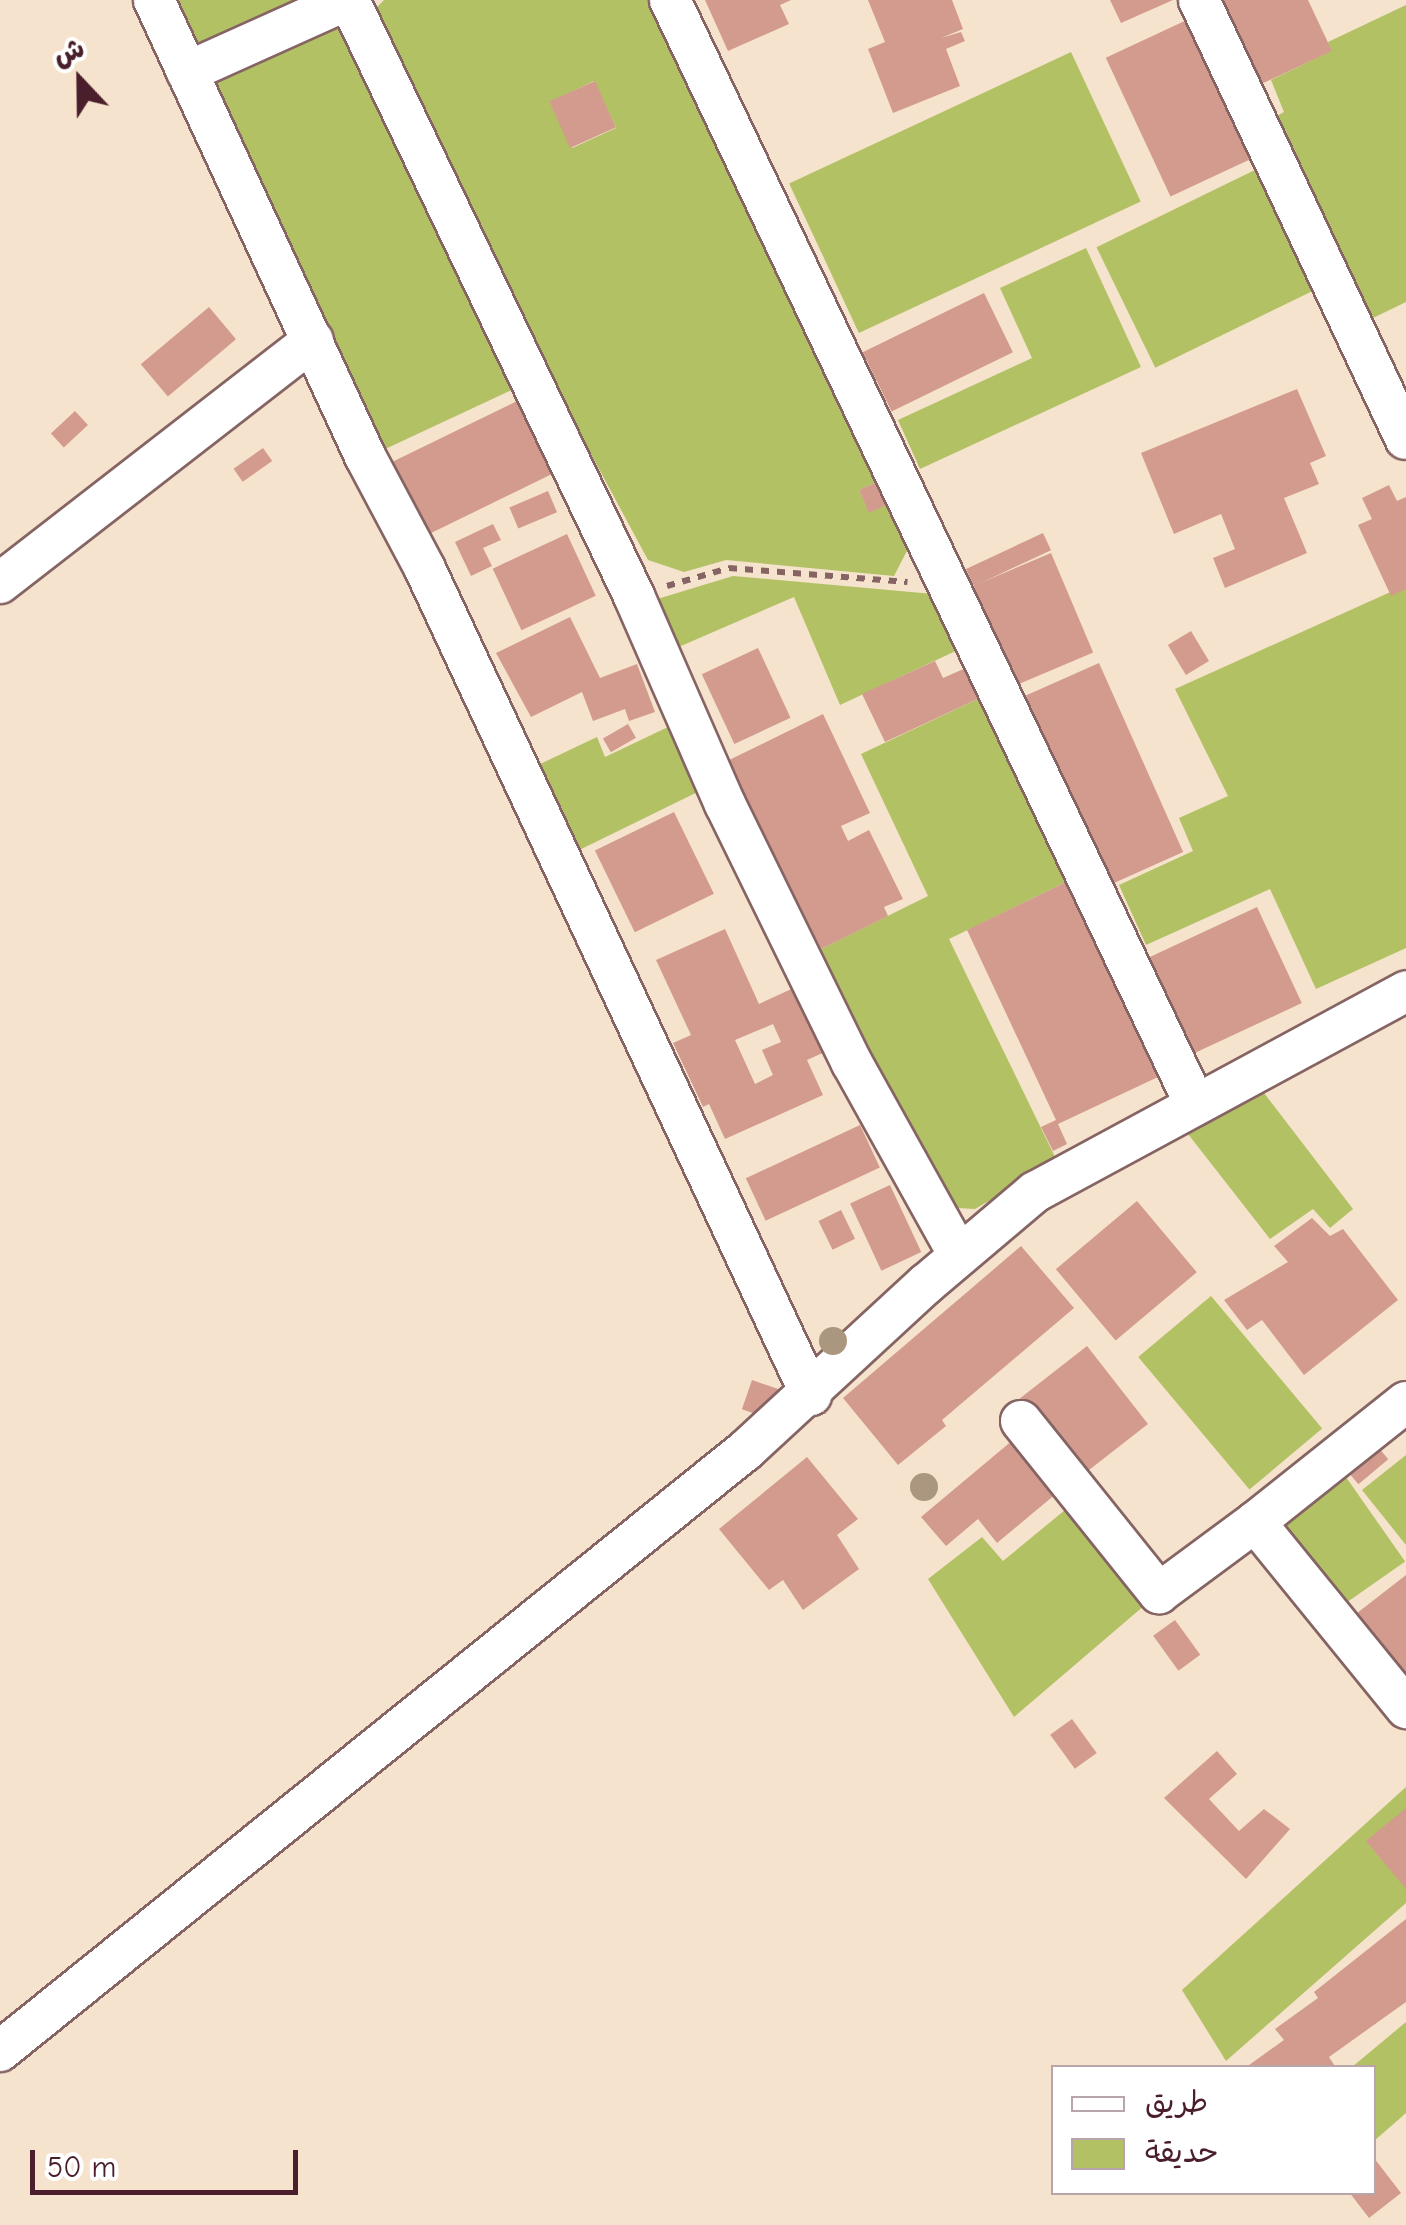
<!DOCTYPE html>
<html>
<head>
<meta charset="utf-8">
<style>
  body { margin:0 }
  #map { position:relative; width:1406px; height:2225px; overflow:hidden; background:#f6e3cd; font-family:"Comic Neue","Playpen Sans Arabic",sans-serif }
  div>[style] { position:absolute }
  .green>* { inset:0; background:#b2c163; transform-origin:0 0 }
  .building>* { inset:0; background:#d39b8e; transform-origin:0 0 }
  .path>* { height:6px; margin-top:-3px; transform-origin:0; background:repeating-linear-gradient(90deg,#866464 0 8px,transparent 0 16px) }
  .roads { filter:drop-shadow(2px 0 #866464) drop-shadow(-2px 0 #866464) drop-shadow(0 2px #866464) drop-shadow(0 -2px #866464) }
  .minor>* { height:40px; margin:-20px; padding:0 20px; transform-origin:20px; border-radius:20px; background:#fff }
  .trees>* { width:28px; height:28px; margin:-14px; border-radius:50%; background:#ab977f }
  span { translate:-50% -50%; white-space:nowrap; text-align:center; line-height:1.15; -webkit-text-stroke:8px #fff; paint-order:stroke }
  .legend { position:absolute; left:1051px; top:2065px; width:325px; height:130px; box-sizing:border-box; background:#fff; border:2px solid #b7a5aa; margin:0; padding:12px 18px; list-style:none; font-size:30px; color:#4a1f2b }
  .legend li { display:flex; align-items:center; gap:20px; height:50px }
  .legend b { width:50px; border:2px solid #b7a5aa }
  .north { position:absolute; left:30px; top:30px; width:100px; height:100px; -webkit-text-stroke:8px #fff; paint-order:stroke; rotate:338deg; font-size:28px; font-weight:700; line-height:40px; text-align:center; color:#4a1f2b }
  .north::after { content:''; display:block; margin:auto; width:35px; height:45px; background:#4a1f2b; clip-path:polygon(50% 0,100% 100%,50% 72%,0 100%) }
  .scale { position:absolute; left:30px; top:2150px; width:268px; height:45px; box-sizing:border-box; border:5px solid #4a1f2b; border-top:0; padding-left:12px; font-size:30px; line-height:35px; white-space:nowrap; color:#4a1f2b; -webkit-text-stroke:8px #fff; paint-order:stroke }
</style>
</head>
<body>
<div id="map">
  <div class="green">
    <i style="clip-path:polygon(168px 0,318px 0,191px 49px)"></i>
    <i style="clip-path:polygon(evenodd,384px 0,653px 0,669px 47px,882px 480px,859px 490px,869px 512px,892px 503px,912px 541px,894px 576px,726px 560px,684px 572px,648px 560px,556px 389px,371px 13px,384px 0,594px 81px,616px 128px,572px 148px,550px 102px,594px 81px)"></i>
    <i style="clip-path:polygon(1406px 5px,1406px 302px,1373px 318px,1275px 117px,1284px 112px,1271px 80px,1331px 51px,1328px 42px)"></i>
    <i style="left:343px;top:13px;width:413px;height:156px;rotate:65deg"></i>
    <i style="left:1071px;top:52px;width:165px;height:311px;rotate:65deg"></i>
    <i style="left:1261px;top:167px;width:134px;height:183px;rotate:64deg"></i>
    <i style="clip-path:polygon(1086px 248px,1141px 367px,920px 469px,898px 420px,1032px 358px,1000px 288px)"></i>
    <i style="clip-path:polygon(733px 576px,933px 594px,960px 649px,840px 705px,794px 597px,674px 649px,654px 600px)"></i>
    <i style="clip-path:polygon(1406px 585px,1406px 948px,1316px 989px,1270px 889px,1146px 945px,1119px 885px,1193px 851px,1179px 818px,1228px 796px,1175px 689px)"></i>
    <i style="clip-path:polygon(982px 697px,1066px 882px,949px 939px,1057px 1161px,975px 1209px,957px 1208px,942px 1197px,821px 949px,928px 896px,861px 754px)"></i>
    <i style="clip-path:polygon(687px 718px,716px 783px,561px 859px,519px 774px,597px 737px,605px 757px)"></i>
    <i style="clip-path:polygon(1264px 1093px,1353px 1209px,1330px 1228px,1313px 1209px,1270px 1239px,1188px 1134px)"></i>
    <i style="left:1211px;top:1296px;width:173px;height:95px;rotate:50deg"></i>
    <i style="clip-path:polygon(1406px 1455px,1406px 1545px,1362px 1490px)"></i>
    <i style="left:1334px;top:1460px;width:124px;height:101px;rotate:55deg"></i>
    <i style="clip-path:polygon(1082px 1496px,1159px 1593px,1014px 1717px,928px 1579px,982px 1537px,1003px 1561px)"></i>
    <i style="clip-path:polygon(1406px 1787px,1406px 1903px,1226px 2061px,1182px 1990px)"></i>
    <i style="clip-path:polygon(1406px 2022px,1406px 2113px,1374px 2141px,1374px 2068px,1352px 2067px)"></i>
  </div>
  <div class="building">
    <i style="clip-path:polygon(705px 0,791px 0,780px 5px,789px 24px,728px 51px)"></i>
    <i style="clip-path:polygon(868px 0,952px 0,963px 29px,941px 38px,961px 32px,965px 41px,946px 49px,960px 86px,893px 113px,868px 49px,885px 42px)"></i>
    <i style="clip-path:polygon(1110px 0,1173px 0,1121px 23px)"></i>
    <i style="clip-path:polygon(1219px 0,1308px 0,1332px 51px,1259px 85px)"></i>
    <i style="left:1191px;top:18px;width:153px;height:94px;rotate:65deg"></i>
    <i style="left:595px;top:81px;width:51px;height:50px;rotate:66deg"></i>
    <i style="left:984px;top:293px;width:66px;height:135px;rotate:64deg"></i>
    <i style="left:209px;top:307px;width:42px;height:89px;rotate:50deg"></i>
    <i style="clip-path:polygon(1297px 389px,1326px 456px,1310px 463px,1319px 484px,1284px 498px,1307px 553px,1225px 588px,1213px 558px,1235px 549px,1221px 514px,1174px 534px,1141px 453px)"></i>
    <i style="left:517px;top:401px;width:81px;height:143px;rotate:64deg"></i>
    <i style="left:75px;top:411px;width:19px;height:33px;rotate:47deg"></i>
    <i style="left:263px;top:448px;width:16px;height:36px;rotate:55deg"></i>
    <i style="left:882px;top:480px;width:25px;height:25px;rotate:67deg"></i>
    <i style="clip-path:polygon(1389px 485px,1397px 501px,1406px 497px,1406px 589px,1391px 596px,1358px 525px,1372px 519px,1362px 498px)"></i>
    <i style="left:548px;top:491px;width:23px;height:42px;rotate:67deg"></i>
    <i style="clip-path:polygon(493px 524px,501px 540px,483px 548px,492px 566px,471px 576px,455px 542px)"></i>
    <i style="left:1043px;top:533px;width:19px;height:85px;rotate:65deg"></i>
    <i style="left:567px;top:534px;width:68px;height:82px;rotate:65deg"></i>
    <i style="left:1051px;top:553px;width:108px;height:85px;rotate:67deg"></i>
    <i style="clip-path:polygon(570px 617px,600px 678px,637px 664px,655px 712px,629px 721px,625px 709px,593px 721px,582px 692px,531px 717px,496px 653px)"></i>
    <i style="left:1191px;top:631px;width:35px;height:27px;rotate:59deg"></i>
    <i style="left:758px;top:648px;width:77px;height:62px;rotate:65deg"></i>
    <i style="clip-path:polygon(935px 661px,943px 678px,968px 667px,982px 697px,885px 742px,862px 694px)"></i>
    <i style="left:1099px;top:663px;width:207px;height:80px;rotate:66deg"></i>
    <i style="clip-path:polygon(823px 714px,870px 813px,841px 826px,848px 841px,869px 830px,903px 899px,884px 907px,888px 916px,821px 949px,783px 872px,777px 874px,723px 763px)"></i>
    <i style="left:628px;top:724px;width:16px;height:29px;rotate:60deg"></i>
    <i style="left:674px;top:812px;width:91px;height:88px;rotate:64deg"></i>
    <i style="clip-path:polygon(1066px 882px,1158px 1077px,1058px 1124px,1067px 1144px,1053px 1151px,1041px 1127px,1056px 1120px,967px 930px)"></i>
    <i style="left:1257px;top:907px;width:106px;height:120px;rotate:65deg"></i>
    <i style="clip-path:polygon(evenodd,725px 929px,759px 1004px,798px 986px,827px 1051px,807px 1060px,823px 1095px,725px 1139px,709px 1104px,703px 1107px,673px 1043px,691px 1035px,656px 960px,725px 929px,773px 1024px,781px 1042px,762px 1050px,773px 1075px,755px 1084px,735px 1040px,773px 1024px)"></i>
    <i style="left:860px;top:1125px;width:47px;height:126px;rotate:65deg"></i>
    <i style="left:890px;top:1185px;width:74px;height:44px;rotate:65deg"></i>
    <i style="left:1137px;top:1201px;width:93px;height:106px;rotate:50deg"></i>
    <i style="left:841px;top:1210px;width:32px;height:25px;rotate:64deg"></i>
    <i style="clip-path:polygon(1312px 1218px,1330px 1236px,1343px 1229px,1398px 1300px,1304px 1375px,1262px 1320px,1247px 1330px,1224px 1300px,1288px 1262px,1274px 1246px)"></i>
    <i style="clip-path:polygon(1021px 1246px,1074px 1308px,942px 1420px,946px 1426px,898px 1465px,843px 1398px)"></i>
    <i style="left:1087px;top:1346px;width:99px;height:89px;rotate:52deg"></i>
    <i style="left:752px;top:1380px;width:31px;height:31px;rotate:19deg"></i>
    <i style="clip-path:polygon(1019px 1435px,1063px 1488px,997px 1543px,978px 1519px,946px 1546px,921px 1517px)"></i>
    <i style="left:1378px;top:1447px;width:16px;height:39px;rotate:50deg"></i>
    <i style="clip-path:polygon(807px 1457px,858px 1519px,837px 1535px,859px 1569px,803px 1610px,783px 1580px,769px 1590px,719px 1529px)"></i>
    <i style="clip-path:polygon(1406px 1575px,1406px 1687px,1352px 1617px)"></i>
    <i style="left:1175px;top:1620px;width:43px;height:27px;rotate:54deg"></i>
    <i style="left:1072px;top:1719px;width:42px;height:27px;rotate:54deg"></i>
    <i style="clip-path:polygon(1217px 1751px,1237px 1774px,1209px 1799px,1239px 1831px,1264px 1809px,1290px 1829px,1246px 1879px,1164px 1798px)"></i>
    <i style="clip-path:polygon(1406px 1808px,1406px 1889px,1366px 1841px)"></i>
    <i style="clip-path:polygon(1406px 1919px,1406px 2002px,1329px 2057px,1336px 2068px,1245px 2068px,1284px 2040px,1275px 2029px,1318px 1998px,1314px 1992px)"></i>
    <i style="clip-path:polygon(1374px 2158px,1401px 2193px,1369px 2218px,1349px 2192px,1374px 2192px)"></i>
  </div>
  <div class="path">
    <i style="left:667px;top:586px;width:65px;rotate:-16.2deg"></i>
    <i style="left:729px;top:568px;width:179px;rotate:4.5deg"></i>
  </div>
  <div class="roads">
    <div class="minor">
      <i style="left:154px;top:0;width:502px;rotate:65.17deg"></i>
      <i style="left:365px;top:456px;width:128px;rotate:62deg"></i>
      <i style="left:425px;top:569px;width:912px;rotate:64.95deg"></i>
      <i style="left:349px;top:0;width:661px;rotate:64.44deg"></i>
      <i style="left:634px;top:596px;width:227px;rotate:66.4deg"></i>
      <i style="left:725px;top:804px;width:288px;rotate:63.9deg"></i>
      <i style="left:852px;top:1063px;width:220px;rotate:60.9deg"></i>
      <i style="left:670px;top:0;width:1220px;rotate:64.57deg"></i>
      <i style="left:1199px;top:0;width:485px;rotate:64.8deg"></i>
      <i style="left:187px;top:72px;width:175px;rotate:-24.2deg"></i>
      <i style="left:0;top:583px;width:396px;rotate:-37.8deg"></i>
      <i style="left:1406px;top:1402px;width:193px;rotate:141.5deg"></i>
      <i style="left:1255px;top:1522px;width:240px;rotate:50.9deg"></i>
      <i style="left:1021px;top:1421px;width:221px;rotate:51.3deg"></i>
      <i style="left:1159px;top:1593px;width:119px;rotate:-36.5deg"></i>
      <i style="left:0;top:2051px;width:958px;rotate:-38.86deg"></i>
      <i style="left:746px;top:1450px;width:245px;rotate:-42.7deg"></i>
      <i style="left:926px;top:1284px;width:143px;rotate:-40.2deg"></i>
      <i style="left:1035px;top:1192px;width:422px;rotate:-28.4deg"></i>
    </div>
  </div>
  <div class="trees">
    <i style="left:833px;top:1341px"></i>
    <i style="left:924px;top:1487px"></i>
  </div>
  <ul class="legend">
  <li><b style="height:12px;background:#fff"></b>طريق</li>
  <li><b style="height:28px;background:#b2c163"></b>حديقة</li>
  </ul>
  <div class="north">ش</div>
  <div class="scale">50 m</div>
</div>
</body>
</html>
